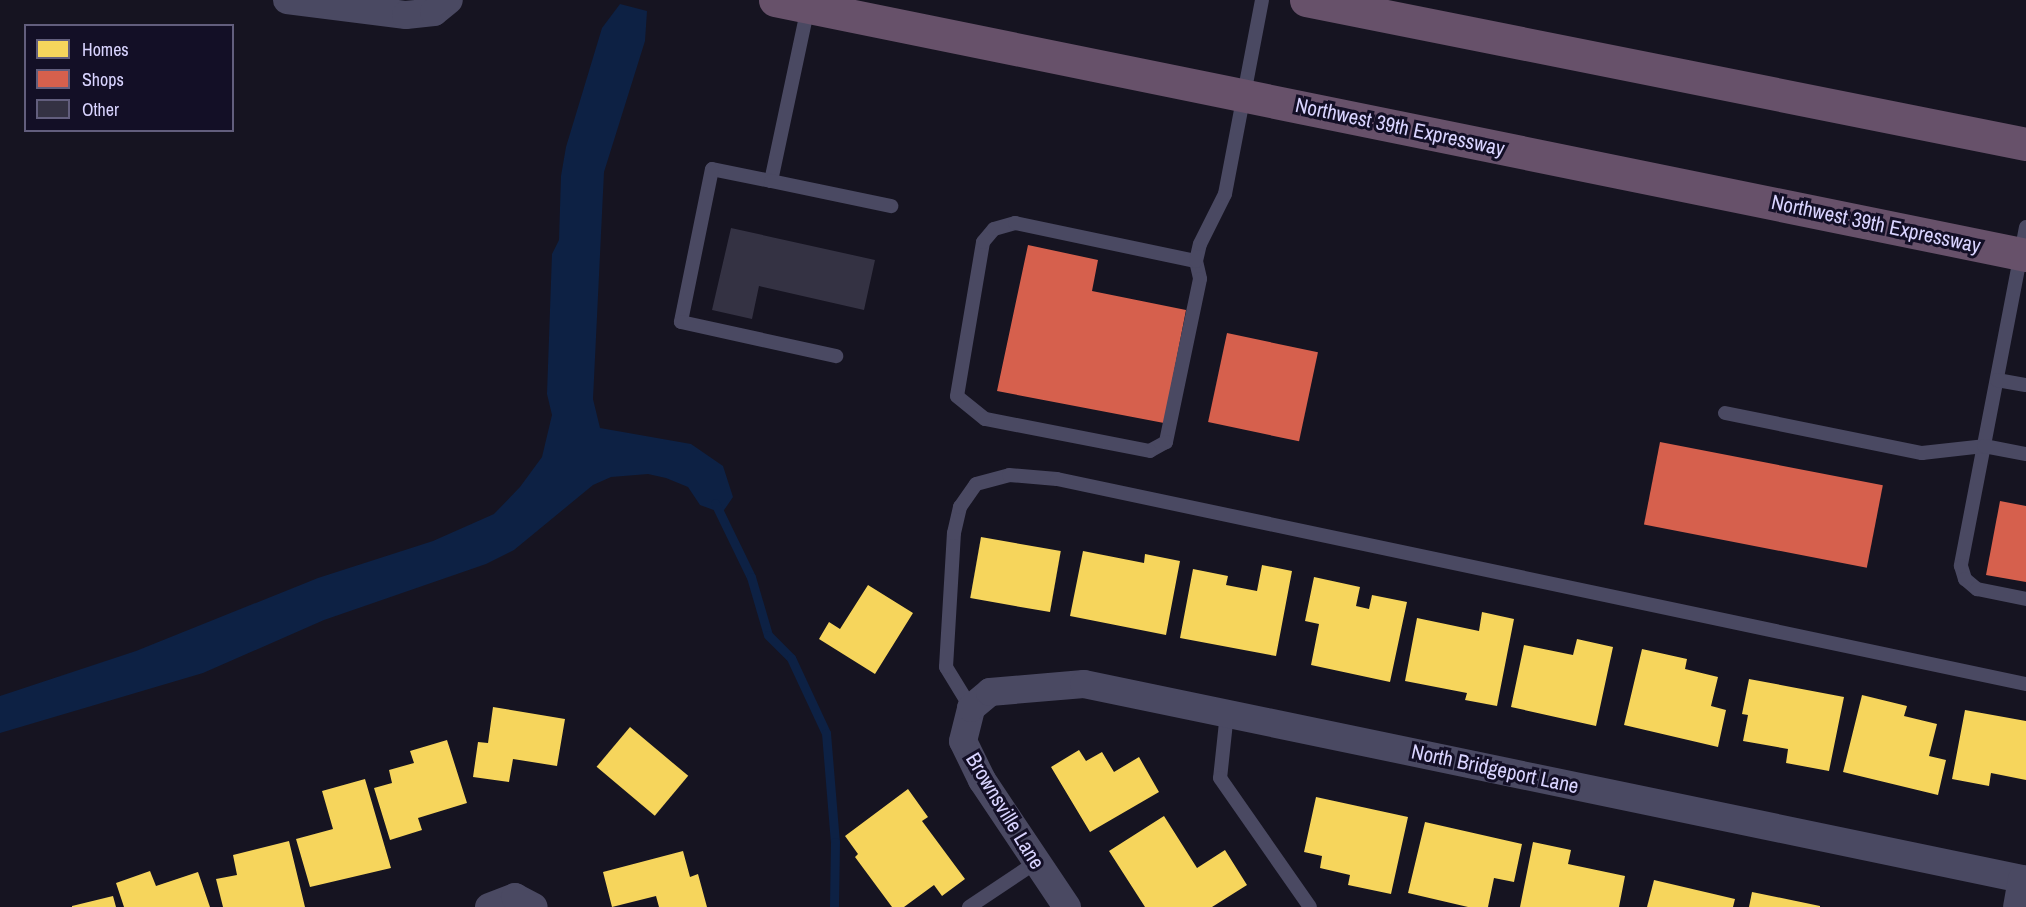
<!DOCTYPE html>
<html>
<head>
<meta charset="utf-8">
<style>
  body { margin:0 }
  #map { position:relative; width:2026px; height:907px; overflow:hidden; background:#161421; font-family:"Archivo Narrow",sans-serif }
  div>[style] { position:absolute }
  .water>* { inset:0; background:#0d2144 }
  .homes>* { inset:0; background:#f6d55c; transform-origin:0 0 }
  .shops>* { inset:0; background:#d6604d; transform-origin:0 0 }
  .stream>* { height:9px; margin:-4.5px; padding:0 4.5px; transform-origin:4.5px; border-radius:4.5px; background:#0d2144 }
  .building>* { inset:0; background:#343243 }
  .lane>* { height:14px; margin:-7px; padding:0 7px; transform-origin:7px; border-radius:7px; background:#4a4962 }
  .street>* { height:28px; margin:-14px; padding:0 14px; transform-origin:14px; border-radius:14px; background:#4a4962 }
  .highway>* { height:33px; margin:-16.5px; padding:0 16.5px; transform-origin:16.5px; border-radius:16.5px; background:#67516a }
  span { translate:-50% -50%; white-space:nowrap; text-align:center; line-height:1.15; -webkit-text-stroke:6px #130f26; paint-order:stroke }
  .street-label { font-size:21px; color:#d9d4ff }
  .legend { position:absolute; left:24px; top:24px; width:210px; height:108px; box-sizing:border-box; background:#130f26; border:2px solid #625e7d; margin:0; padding:8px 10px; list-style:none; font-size:18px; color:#d9d4ff }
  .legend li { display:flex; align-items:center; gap:12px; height:30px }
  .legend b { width:30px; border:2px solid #625e7d }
</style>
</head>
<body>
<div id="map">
  <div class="water">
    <i style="clip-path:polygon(620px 4px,647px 11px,645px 41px,604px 172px,593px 399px,600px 428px,691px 444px,723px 466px,733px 497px,722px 513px,700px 505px,688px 487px,666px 478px,648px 474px,611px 477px,593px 485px,514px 550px,486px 564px,324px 620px,203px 673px,0 733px,0 696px,136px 651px,318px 578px,433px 541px,494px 514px,520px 487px,542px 457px,552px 415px,547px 394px,552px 254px,559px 240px,561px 176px,566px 147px,602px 28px)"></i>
  </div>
  <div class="homes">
    <i style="left:981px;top:537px;width:81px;height:62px;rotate:10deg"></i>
    <i style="clip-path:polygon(1083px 551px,1144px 563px,1145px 554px,1180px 561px,1166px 635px,1070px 616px)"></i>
    <i style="clip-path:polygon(1262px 565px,1292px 571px,1276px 656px,1180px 638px,1193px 569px,1228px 576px,1226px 585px,1257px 591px)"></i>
    <i style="clip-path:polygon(1314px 577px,1360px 587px,1356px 606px,1369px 609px,1372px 595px,1407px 602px,1390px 682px,1311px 665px,1319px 624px,1305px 621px)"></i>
    <i style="clip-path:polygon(868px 585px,913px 613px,875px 674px,819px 639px,829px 622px,840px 629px)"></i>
    <i style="clip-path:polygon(1482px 612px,1514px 619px,1497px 706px,1465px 700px,1467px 693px,1405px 681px,1417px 618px,1479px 631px)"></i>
    <i style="clip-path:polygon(1577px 639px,1613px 647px,1596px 726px,1511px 707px,1524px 645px,1573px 655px)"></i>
    <i style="clip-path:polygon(1642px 649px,1687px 659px,1685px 669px,1718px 677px,1711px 706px,1726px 710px,1718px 747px,1624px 725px)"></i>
    <i style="clip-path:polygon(1749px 679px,1844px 697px,1829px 771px,1786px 763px,1788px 749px,1743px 741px,1748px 715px,1742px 714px)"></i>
    <i style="clip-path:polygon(1862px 695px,1907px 706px,1904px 716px,1937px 724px,1929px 756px,1946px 760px,1938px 795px,1843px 772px)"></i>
    <i style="clip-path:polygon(493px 707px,565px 719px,557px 766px,513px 759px,509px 782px,473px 777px,478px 742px,488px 743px)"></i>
    <i style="clip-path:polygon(1965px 710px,2026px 721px,2026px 780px,1991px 773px,1989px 786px,1952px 779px)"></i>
    <i style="left:630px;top:727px;width:76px;height:52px;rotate:40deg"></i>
    <i style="clip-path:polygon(447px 740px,467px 803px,418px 818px,422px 830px,390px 840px,374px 788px,392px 783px,389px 770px,414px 763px,410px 751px)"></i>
    <i style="clip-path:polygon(1079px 750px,1086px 761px,1102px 752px,1114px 772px,1139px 757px,1159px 792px,1090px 832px,1051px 767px)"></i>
    <i style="clip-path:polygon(365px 779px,391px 868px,310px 887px,296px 839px,333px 829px,322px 791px)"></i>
    <i style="clip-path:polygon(908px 789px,928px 817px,922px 821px,965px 879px,942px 896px,934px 885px,904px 907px,892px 907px,855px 857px,858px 854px,845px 836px)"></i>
    <i style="clip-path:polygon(1316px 797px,1408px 817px,1391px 894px,1348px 885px,1350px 875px,1320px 868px,1322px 856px,1304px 852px)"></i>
    <i style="clip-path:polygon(1164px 816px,1197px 868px,1225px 850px,1247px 885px,1212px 907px,1145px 907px,1109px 851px)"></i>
    <i style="clip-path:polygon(1425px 822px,1522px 844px,1514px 882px,1494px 878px,1488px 907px,1468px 907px,1408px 893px)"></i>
    <i style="clip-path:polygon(289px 841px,305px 907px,223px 907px,216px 879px,237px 875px,233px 855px)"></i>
    <i style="clip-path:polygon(1533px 842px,1571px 850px,1568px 864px,1625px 876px,1619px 907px,1520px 907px)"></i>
    <i style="clip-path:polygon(683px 851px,690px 877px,698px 874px,707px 907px,659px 907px,656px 896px,612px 907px,603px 872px)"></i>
    <i style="clip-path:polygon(150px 871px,156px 886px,198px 872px,210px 907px,124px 907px,116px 883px)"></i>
    <i style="clip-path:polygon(1654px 880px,1735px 899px,1733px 907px,1647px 907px)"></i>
    <i style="clip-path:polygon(1752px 892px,1820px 906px,1820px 907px,1749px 907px)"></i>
    <i style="clip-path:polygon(113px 896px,116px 907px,72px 907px,72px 906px)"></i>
  </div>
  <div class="shops">
    <i style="clip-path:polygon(1028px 245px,1098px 260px,1092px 291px,1186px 310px,1164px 423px,997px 391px)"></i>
    <i style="left:1227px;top:333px;width:93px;height:91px;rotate:12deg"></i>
    <i style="left:1660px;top:442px;width:227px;height:84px;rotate:11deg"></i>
    <i style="clip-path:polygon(2000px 501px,2026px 506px,2026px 582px,1986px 575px)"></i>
  </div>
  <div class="stream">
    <i style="left:715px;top:503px;width:82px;rotate:64.1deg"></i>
    <i style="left:751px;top:577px;width:60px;rotate:73.7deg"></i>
    <i style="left:768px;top:635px;width:33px;rotate:45deg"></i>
    <i style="left:791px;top:658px;width:83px;rotate:65deg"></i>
    <i style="left:826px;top:733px;width:109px;rotate:85.3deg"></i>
    <i style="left:835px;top:842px;width:65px;rotate:90.9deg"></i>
  </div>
  <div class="building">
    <i style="clip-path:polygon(731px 228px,875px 260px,864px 310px,759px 286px,752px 319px,712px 310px)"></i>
  </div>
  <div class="lane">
    <i style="left:808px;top:7px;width:178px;rotate:102deg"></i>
    <i style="left:771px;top:181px;width:60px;rotate:-168.5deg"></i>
    <i style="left:712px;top:169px;width:156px;rotate:101.5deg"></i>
    <i style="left:681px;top:322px;width:159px;rotate:12.4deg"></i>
    <i style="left:771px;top:181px;width:123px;rotate:11.8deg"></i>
    <i style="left:2026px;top:227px;width:345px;rotate:100.9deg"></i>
    <i style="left:1961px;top:566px;width:14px;rotate:73deg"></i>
    <i style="left:1965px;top:579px;width:16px;rotate:40deg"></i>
    <i style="left:1977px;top:589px;width:50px;rotate:11.5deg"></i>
    <i style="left:1196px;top:261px;width:18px;rotate:77deg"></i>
    <i style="left:1200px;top:279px;width:167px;rotate:101.8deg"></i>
    <i style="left:1166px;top:442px;width:18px;rotate:151deg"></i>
    <i style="left:1150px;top:451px;width:168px;rotate:-169deg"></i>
    <i style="left:985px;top:419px;width:36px;rotate:-141deg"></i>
    <i style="left:957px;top:396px;width:156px;rotate:-80.4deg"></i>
    <i style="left:983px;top:242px;width:17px;rotate:-50deg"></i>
    <i style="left:994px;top:229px;width:22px;rotate:-16deg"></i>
    <i style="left:1015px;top:223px;width:185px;rotate:11.9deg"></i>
    <i style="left:1196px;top:261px;width:17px;rotate:-77deg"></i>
    <i style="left:1200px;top:244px;width:56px;rotate:-63.4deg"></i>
    <i style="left:1225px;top:194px;width:197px;rotate:-79.2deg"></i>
    <i style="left:1997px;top:380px;width:29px;rotate:10deg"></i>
    <i style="left:1725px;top:413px;width:201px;rotate:11.5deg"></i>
    <i style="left:1922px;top:453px;width:62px;rotate:-6.4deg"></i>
    <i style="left:1984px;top:446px;width:43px;rotate:10.8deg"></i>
    <i style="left:971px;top:708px;width:48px;rotate:-121.4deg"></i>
    <i style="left:946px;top:667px;width:134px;rotate:-86.6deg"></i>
    <i style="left:954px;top:533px;width:27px;rotate:-77deg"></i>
    <i style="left:960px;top:507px;width:28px;rotate:-55deg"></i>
    <i style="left:976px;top:484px;width:34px;rotate:-15deg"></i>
    <i style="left:1009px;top:475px;width:48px;rotate:4.8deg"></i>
    <i style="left:1057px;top:479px;width:990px;rotate:11.95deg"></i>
    <i style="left:1227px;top:713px;width:65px;rotate:96.1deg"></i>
    <i style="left:1220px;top:778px;width:157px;rotate:55.1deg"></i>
    <i style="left:969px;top:907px;width:79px;rotate:-33.7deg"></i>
  </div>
  <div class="street">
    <i style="left:287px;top:0;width:120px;rotate:7.2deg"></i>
    <i style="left:406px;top:15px;width:28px;rotate:-6deg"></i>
    <i style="left:434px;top:12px;width:19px;rotate:-39deg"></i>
    <i style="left:489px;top:907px;width:28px;rotate:-21deg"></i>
    <i style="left:515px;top:897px;width:21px;rotate:28deg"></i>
    <i style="left:1067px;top:907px;width:153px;rotate:-123.8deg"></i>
    <i style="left:982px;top:780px;width:43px;rotate:-116deg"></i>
    <i style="left:963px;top:741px;width:34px;rotate:-76deg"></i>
    <i style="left:971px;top:708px;width:25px;rotate:-40deg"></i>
    <i style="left:990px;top:692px;width:94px;rotate:-4.9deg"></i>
    <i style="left:1084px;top:684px;width:958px;rotate:11.74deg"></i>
    <i style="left:2022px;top:879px;width:28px;rotate:100deg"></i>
  </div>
  <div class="highway">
    <i style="left:775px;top:0;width:1277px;rotate:11.52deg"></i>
    <i style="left:1306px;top:0;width:734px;rotate:11.31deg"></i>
  </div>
  <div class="street-label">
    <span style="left:1400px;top:127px;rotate:12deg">Northwest 39th Expressway</span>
    <span style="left:1876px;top:224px;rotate:12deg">Northwest 39th Expressway</span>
    <span style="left:1495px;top:769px;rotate:12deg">North Bridgeport Lane</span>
    <span style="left:1005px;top:811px;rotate:59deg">Brownsville Lane</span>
  </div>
  <ul class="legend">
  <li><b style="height:16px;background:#f6d55c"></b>Homes</li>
  <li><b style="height:16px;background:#d6604d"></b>Shops</li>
  <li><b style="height:16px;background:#343243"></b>Other</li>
  </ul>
</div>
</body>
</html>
